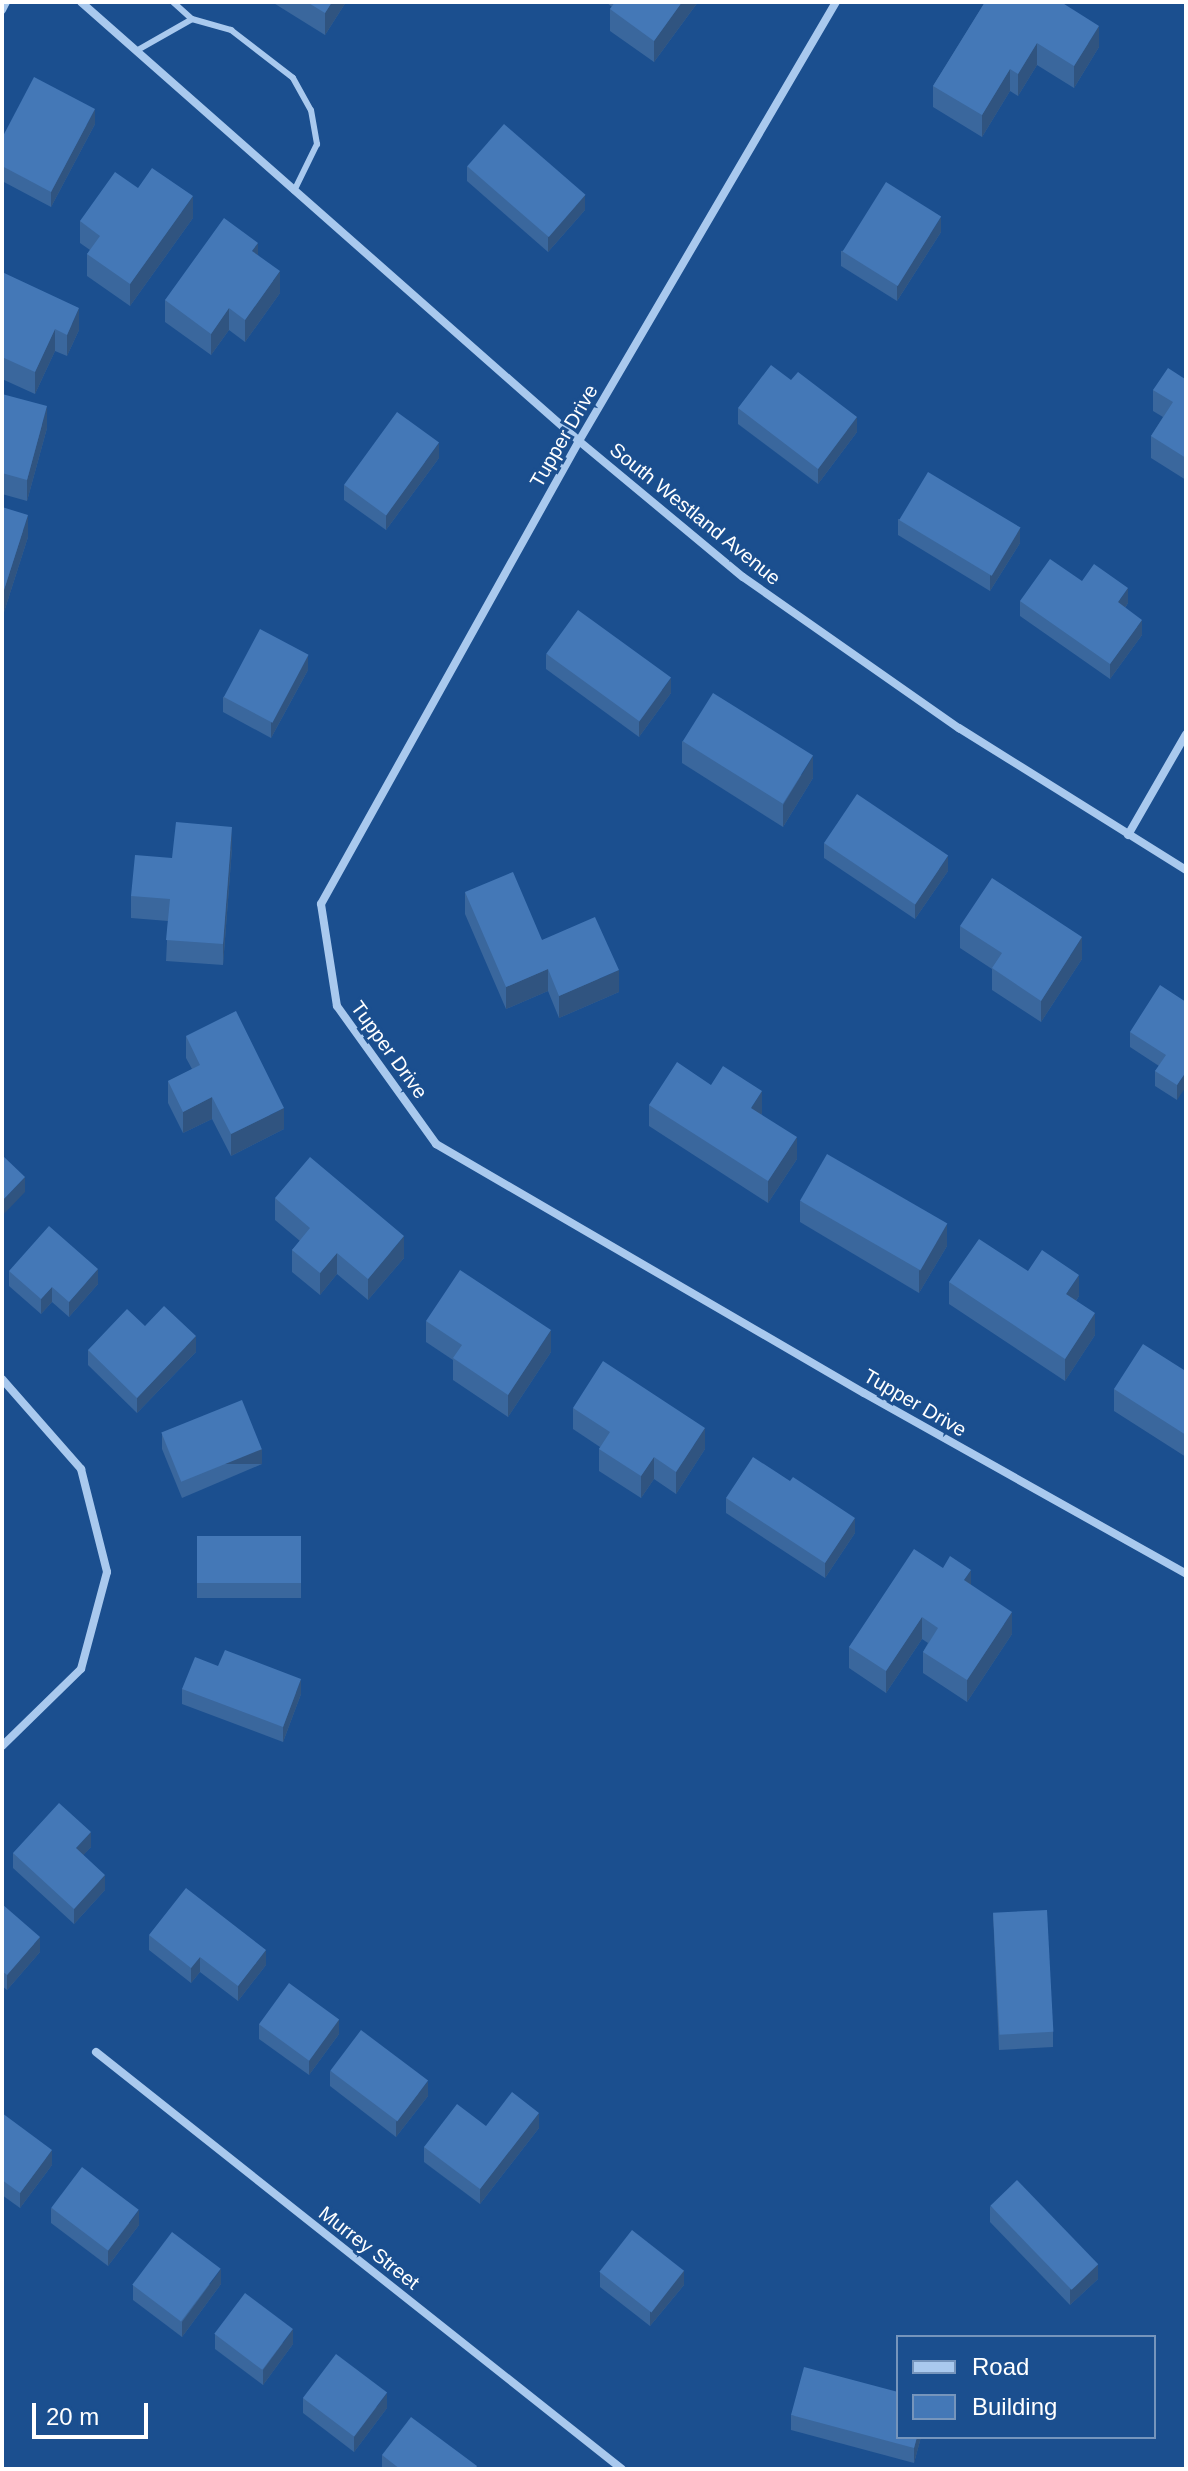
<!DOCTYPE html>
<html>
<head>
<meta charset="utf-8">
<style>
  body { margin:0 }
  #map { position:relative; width:1188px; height:2471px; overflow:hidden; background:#1b4f8f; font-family:Arial,sans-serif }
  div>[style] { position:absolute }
  .lane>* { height:6px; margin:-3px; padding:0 3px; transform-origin:3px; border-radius:3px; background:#a9c9ee }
  .street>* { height:8px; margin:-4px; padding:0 4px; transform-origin:4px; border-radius:4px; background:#a9c9ee }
  .wall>* { inset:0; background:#3a679d; transform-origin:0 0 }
  .shaded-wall>* { inset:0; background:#305480; transform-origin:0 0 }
  .building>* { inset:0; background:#4478b7; transform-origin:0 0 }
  span { translate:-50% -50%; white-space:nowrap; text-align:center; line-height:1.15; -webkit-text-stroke:6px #1b4f8f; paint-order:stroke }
  .street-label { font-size:20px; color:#fff }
  .frame { position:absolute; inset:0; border:4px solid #fff; pointer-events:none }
  .legend { position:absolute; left:896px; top:2335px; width:260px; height:104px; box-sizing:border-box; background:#1b4f8f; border:2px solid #7695bc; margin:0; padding:10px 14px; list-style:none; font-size:24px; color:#fff }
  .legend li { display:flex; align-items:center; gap:16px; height:40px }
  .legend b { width:40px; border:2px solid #7695bc }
  .scale { position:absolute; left:32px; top:2403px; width:116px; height:36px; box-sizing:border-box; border:4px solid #fff; border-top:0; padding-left:10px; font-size:24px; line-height:28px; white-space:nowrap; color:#fff; -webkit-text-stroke:6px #1b4f8f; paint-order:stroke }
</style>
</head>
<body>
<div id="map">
  <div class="lane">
    <i style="left:173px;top:2px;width:25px;rotate:42deg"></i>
    <i style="left:136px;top:51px;width:64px;rotate:-29.7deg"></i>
    <i style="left:192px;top:19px;width:41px;rotate:15.8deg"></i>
    <i style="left:231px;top:30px;width:78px;rotate:37.7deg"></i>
    <i style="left:293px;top:78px;width:37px;rotate:61deg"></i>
    <i style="left:311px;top:110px;width:35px;rotate:80deg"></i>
    <i style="left:317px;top:144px;width:52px;rotate:116.1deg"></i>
  </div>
  <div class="street">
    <i style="left:81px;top:2px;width:664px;rotate:41.4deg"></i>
    <i style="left:579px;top:441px;width:213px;rotate:39.7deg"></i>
    <i style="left:743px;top:577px;width:264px;rotate:35deg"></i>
    <i style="left:959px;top:728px;width:268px;rotate:32deg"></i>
    <i style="left:836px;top:2px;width:509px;rotate:120.35deg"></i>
    <i style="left:579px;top:441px;width:530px;rotate:119.13deg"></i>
    <i style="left:321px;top:904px;width:103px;rotate:81.1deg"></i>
    <i style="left:337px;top:1006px;width:170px;rotate:54.3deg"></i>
    <i style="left:436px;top:1144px;width:495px;rotate:30.2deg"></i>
    <i style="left:864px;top:1393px;width:369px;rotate:29.3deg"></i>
    <i style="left:2px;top:10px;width:9px;rotate:-63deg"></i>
    <i style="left:1128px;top:835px;width:116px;rotate:-60.1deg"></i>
    <i style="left:2px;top:1379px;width:120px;rotate:48.7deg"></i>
    <i style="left:81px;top:1469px;width:106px;rotate:75.8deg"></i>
    <i style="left:107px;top:1572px;width:100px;rotate:105deg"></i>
    <i style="left:81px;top:1669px;width:110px;rotate:135.7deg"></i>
    <i style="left:96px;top:2052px;width:671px;rotate:38.41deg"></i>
  </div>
  <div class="wall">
    <i style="clip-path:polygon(272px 2px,346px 2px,325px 35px)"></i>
    <i style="clip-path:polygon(606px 2px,698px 2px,654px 62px,610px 31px,610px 9px,612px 7px)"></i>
    <i style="clip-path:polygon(985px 2px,1099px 47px,1074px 88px,1037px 65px,1018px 96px,1010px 91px,982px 137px,933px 107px,933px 86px)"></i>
    <i style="clip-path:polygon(95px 124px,51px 207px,2px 181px,2px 138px)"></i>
    <i style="clip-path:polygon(467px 166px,585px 210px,548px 252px,467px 181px)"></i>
    <i style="clip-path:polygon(138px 188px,193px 218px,130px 306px,87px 276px,87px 254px,90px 250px,80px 243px,80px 221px)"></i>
    <i style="clip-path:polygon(941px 232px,897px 301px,841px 266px,841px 251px)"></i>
    <i style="clip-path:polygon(258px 255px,280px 293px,245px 342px,229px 330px,211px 355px,165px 322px,165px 300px)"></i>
    <i style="clip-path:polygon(2px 272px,79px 330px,67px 356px,55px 351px,35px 394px,2px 379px)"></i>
    <i style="clip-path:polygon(1186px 378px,1186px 480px,1151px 458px,1151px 436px,1163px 417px,1153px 411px,1153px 390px)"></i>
    <i style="clip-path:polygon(2px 394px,47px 428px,27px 501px,2px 494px)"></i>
    <i style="clip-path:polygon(738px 408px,857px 432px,818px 484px,738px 424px)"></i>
    <i style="clip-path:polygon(439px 458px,386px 530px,344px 500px,344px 485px)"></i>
    <i style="clip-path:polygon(2px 507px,28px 537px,4px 612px,2px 611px)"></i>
    <i style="clip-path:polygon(898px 519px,1020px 543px,990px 591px,898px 535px)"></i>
    <i style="clip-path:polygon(1082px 581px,1128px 603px,1125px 608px,1142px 635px,1110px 679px,1020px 616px,1020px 601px)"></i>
    <i style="clip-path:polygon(546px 654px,671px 693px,639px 737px,546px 669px)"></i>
    <i style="clip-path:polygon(308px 670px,271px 738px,223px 712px,223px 697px)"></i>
    <i style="clip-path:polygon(682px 741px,813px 778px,783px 827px,682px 763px)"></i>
    <i style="clip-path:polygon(824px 843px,948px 871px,915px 919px,824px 858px)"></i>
    <i style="clip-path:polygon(232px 848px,223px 965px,166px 961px,168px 921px,131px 918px,131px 896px)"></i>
    <i style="clip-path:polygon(465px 892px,542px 940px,619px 992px,559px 1018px,548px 991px,506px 1009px,465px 914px)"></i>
    <i style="clip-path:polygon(960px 926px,1082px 959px,1041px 1022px,992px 990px,992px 969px,960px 948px)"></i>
    <i style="clip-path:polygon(1186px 1002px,1177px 1100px,1155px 1086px,1155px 1071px,1159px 1066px,1130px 1047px,1130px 1032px)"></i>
    <i style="clip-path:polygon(186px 1036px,284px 1129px,231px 1156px,212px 1119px,183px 1133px,168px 1103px,168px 1081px,192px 1069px,186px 1058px)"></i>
    <i style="clip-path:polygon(711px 1085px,762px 1113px,761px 1114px,797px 1159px,768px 1203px,649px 1126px,649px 1105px)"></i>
    <i style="clip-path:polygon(275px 1198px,404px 1258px,368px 1300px,337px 1274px,320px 1295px,292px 1272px,292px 1250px,300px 1241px,275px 1220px)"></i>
    <i style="clip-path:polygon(800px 1201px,947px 1246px,919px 1293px,800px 1222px)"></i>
    <i style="clip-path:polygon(9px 1271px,98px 1284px,69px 1317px,52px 1302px,41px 1314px,9px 1286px)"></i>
    <i style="clip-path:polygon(1028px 1271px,1079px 1296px,1076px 1301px,1095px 1335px,1065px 1381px,949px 1304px,949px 1282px)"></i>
    <i style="clip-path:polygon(426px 1321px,551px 1352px,508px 1417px,453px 1380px,453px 1360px,426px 1342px)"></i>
    <i style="clip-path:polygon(145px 1326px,196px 1352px,137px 1413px,88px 1365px,88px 1350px)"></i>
    <i style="clip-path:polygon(1186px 1368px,1186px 1457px,1114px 1411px,1114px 1389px,1184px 1370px)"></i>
    <i style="clip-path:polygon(573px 1408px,705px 1449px,676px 1494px,654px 1479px,641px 1498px,599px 1471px,599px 1449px,600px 1447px,573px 1429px)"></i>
    <i style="clip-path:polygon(162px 1434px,262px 1464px,182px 1498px,162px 1449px)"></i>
    <i style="clip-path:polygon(726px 1498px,855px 1533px,825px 1578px,726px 1513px)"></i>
    <i style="left:197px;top:1536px;width:104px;height:62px"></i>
    <i style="clip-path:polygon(943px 1568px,971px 1585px,1012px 1634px,967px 1702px,923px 1673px,923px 1652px,928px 1643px,922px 1639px,886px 1693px,849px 1668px,849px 1647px)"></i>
    <i style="clip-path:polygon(218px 1666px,301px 1694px,283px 1742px,182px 1704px,182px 1689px)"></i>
    <i style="clip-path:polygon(91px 1847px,83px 1855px,105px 1890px,74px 1924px,13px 1868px,13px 1853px)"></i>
    <i style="clip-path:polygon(2px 1904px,40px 1952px,7px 1990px,2px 1986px)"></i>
    <i style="clip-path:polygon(993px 1913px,1053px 2032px,1053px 2047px,999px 2050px)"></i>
    <i style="clip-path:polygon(149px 1935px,266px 1965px,238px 2001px,200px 1972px,191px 1983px,149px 1950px)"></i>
    <i style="clip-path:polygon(259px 2024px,339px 2034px,309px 2075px,259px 2039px)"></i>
    <i style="clip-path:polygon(330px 2071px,428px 2096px,396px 2137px,330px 2086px)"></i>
    <i style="clip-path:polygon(2px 2113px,52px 2165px,20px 2208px,2px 2195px)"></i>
    <i style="clip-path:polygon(486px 2126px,539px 2128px,480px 2204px,424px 2162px,424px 2147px)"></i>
    <i style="clip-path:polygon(990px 2206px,1098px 2279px,1070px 2305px,990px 2222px)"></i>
    <i style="clip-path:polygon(51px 2208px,139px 2225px,108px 2266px,51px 2223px)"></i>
    <i style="clip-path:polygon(600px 2272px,684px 2285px,650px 2326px,600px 2287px)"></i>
    <i style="clip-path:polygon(221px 2284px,182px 2337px,133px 2300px,133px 2285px)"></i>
    <i style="clip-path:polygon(215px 2334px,293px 2344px,263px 2385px,215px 2349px)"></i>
    <i style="clip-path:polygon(303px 2398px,387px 2408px,354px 2452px,303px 2413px)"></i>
    <i style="clip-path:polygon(791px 2415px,921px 2437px,914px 2463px,791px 2430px)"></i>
    <i style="clip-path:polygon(382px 2455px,477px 2469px,382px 2469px)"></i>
  </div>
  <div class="shaded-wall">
    <i style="clip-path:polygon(332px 2px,346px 2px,325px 35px,325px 13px)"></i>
    <i style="clip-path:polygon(682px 2px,698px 2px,654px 62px,654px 41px)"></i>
    <i style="clip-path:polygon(1099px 26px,1099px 47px,1074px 88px,1074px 66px)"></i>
    <i style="clip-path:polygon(1037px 43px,1037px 65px,1018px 96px,1018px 74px)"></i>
    <i style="clip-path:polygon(1010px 69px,1010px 91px,982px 137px,982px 115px)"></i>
    <i style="clip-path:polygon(95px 109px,95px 124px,51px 207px,51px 192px)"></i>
    <i style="clip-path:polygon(585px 195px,585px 210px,548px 252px,548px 237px)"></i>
    <i style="clip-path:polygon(193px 196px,193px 218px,130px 306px,130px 284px)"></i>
    <i style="clip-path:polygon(941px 217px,941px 232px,897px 301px,897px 286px)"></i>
    <i style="clip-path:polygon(258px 243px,258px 264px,252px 251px)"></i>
    <i style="clip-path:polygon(280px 271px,280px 293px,245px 342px,245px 320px)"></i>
    <i style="clip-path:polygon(79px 308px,79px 330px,67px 356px,67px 335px)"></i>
    <i style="clip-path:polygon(229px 308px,229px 330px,211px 355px,211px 334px)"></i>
    <i style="clip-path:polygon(55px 329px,55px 351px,35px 394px,35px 372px)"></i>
    <i style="clip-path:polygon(47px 406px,47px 428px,27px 501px,27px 480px)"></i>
    <i style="clip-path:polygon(857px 417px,857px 432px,818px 484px,818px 469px)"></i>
    <i style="clip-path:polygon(439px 443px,439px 458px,386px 530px,386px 515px)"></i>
    <i style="clip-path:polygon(28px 515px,28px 537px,4px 612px,4px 590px)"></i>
    <i style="clip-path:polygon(1020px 528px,1020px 543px,990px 591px,990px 576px)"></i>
    <i style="clip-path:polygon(1128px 588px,1128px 603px,1118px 618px,1118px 602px)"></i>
    <i style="clip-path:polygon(1142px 620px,1142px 635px,1110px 679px,1110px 664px)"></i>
    <i style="clip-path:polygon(308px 655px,308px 670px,271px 738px,271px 723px)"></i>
    <i style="clip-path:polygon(671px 678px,671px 693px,639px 737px,639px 722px)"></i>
    <i style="clip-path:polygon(813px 756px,813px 778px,783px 827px,783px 805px)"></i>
    <i style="clip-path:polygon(232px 827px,232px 848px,223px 965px,223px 944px)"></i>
    <i style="clip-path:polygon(948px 856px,948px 871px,915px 919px,915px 904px)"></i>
    <i style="clip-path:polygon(1082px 937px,1082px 959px,1041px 1022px,1041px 1001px)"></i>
    <i style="clip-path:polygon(548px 969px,548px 991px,506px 1009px,506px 987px)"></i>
    <i style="clip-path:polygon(619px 970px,619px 992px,559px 1018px,559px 996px)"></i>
    <i style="clip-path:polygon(1186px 1072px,1186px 1087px,1177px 1100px,1177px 1085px)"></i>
    <i style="clip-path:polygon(762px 1091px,762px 1113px,751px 1129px,751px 1108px)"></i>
    <i style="clip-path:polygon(212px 1097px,212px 1119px,183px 1133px,183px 1112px)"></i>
    <i style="clip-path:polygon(284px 1108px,284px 1129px,231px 1156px,231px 1134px)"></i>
    <i style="clip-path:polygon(797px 1137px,797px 1159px,768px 1203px,768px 1181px)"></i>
    <i style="clip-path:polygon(25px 1177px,25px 1192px,2px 1216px,2px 1201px)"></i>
    <i style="clip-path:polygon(947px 1224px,947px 1246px,919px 1293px,919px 1271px)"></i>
    <i style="clip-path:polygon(404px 1236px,404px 1258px,368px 1300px,368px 1279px)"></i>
    <i style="clip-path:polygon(337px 1253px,337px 1274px,320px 1295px,320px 1273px)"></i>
    <i style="clip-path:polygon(98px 1269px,98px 1284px,69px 1317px,69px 1302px)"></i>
    <i style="clip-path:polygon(1079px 1275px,1079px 1296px,1066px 1316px,1066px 1294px)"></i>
    <i style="clip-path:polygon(52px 1287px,52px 1302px,41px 1314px,41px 1299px)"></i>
    <i style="clip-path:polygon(1095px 1313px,1095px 1335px,1065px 1381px,1065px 1359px)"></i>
    <i style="clip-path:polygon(551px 1330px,551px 1352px,508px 1417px,508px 1395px)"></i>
    <i style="clip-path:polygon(196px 1336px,196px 1352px,137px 1413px,137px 1398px)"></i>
    <i style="clip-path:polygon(705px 1428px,705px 1449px,676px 1494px,676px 1472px)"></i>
    <i style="left:262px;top:1449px;width:15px;height:87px;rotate:90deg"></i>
    <i style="clip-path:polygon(654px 1457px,654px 1479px,641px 1498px,641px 1476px)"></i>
    <i style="clip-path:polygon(855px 1518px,855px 1533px,825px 1578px,825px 1563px)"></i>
    <i style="clip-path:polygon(971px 1570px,971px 1592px,964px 1580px)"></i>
    <i style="clip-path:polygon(1012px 1612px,1012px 1634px,967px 1702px,967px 1680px)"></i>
    <i style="clip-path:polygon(922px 1617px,922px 1639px,886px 1693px,886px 1671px)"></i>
    <i style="clip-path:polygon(301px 1679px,301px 1694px,283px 1742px,283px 1727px)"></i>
    <i style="clip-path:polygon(91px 1832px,91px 1847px,76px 1863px,76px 1848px)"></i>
    <i style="clip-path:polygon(105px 1875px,105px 1890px,74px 1924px,74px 1909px)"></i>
    <i style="clip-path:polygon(40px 1937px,40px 1952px,7px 1990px,7px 1975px)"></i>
    <i style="clip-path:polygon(266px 1950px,266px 1965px,238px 2001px,238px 1986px)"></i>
    <i style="clip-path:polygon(200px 1957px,200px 1972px,191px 1983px,191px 1968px)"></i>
    <i style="clip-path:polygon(339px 2019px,339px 2034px,309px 2075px,309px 2060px)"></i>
    <i style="clip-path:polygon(428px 2081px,428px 2096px,396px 2137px,396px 2122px)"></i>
    <i style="clip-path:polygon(539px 2113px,539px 2128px,480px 2204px,480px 2189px)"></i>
    <i style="clip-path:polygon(52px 2150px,52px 2165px,20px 2208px,20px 2193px)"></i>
    <i style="clip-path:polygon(139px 2210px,139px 2225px,108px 2266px,108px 2251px)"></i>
    <i style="clip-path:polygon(1098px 2264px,1098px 2279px,1070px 2305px,1070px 2290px)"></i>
    <i style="clip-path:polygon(221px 2269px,221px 2284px,182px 2337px,182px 2322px)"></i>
    <i style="clip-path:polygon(684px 2270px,684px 2285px,650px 2326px,650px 2311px)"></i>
    <i style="clip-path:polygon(293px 2329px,293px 2344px,263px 2385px,263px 2370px)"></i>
    <i style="clip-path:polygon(387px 2393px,387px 2408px,354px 2452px,354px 2437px)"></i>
    <i style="clip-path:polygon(917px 2437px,921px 2437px,914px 2463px,914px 2448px)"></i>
  </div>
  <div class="building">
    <i style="clip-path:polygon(307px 2px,332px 2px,325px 13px)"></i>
    <i style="clip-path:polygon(615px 2px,682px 2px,654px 41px,610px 9px)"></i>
    <i style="clip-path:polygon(985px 2px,1061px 2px,1099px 26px,1074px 66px,1037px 43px,1018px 74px,1010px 69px,982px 115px,933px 86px)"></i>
    <i style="clip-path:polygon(34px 77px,95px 109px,51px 192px,2px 166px,2px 138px)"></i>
    <i style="left:504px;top:124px;width:108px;height:56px;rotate:41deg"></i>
    <i style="clip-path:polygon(152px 168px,193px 196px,130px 284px,87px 254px,100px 236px,80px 221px,115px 172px,138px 188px)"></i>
    <i style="left:886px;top:182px;width:65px;height:82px;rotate:32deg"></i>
    <i style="clip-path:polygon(224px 218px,258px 243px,252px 251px,280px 271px,245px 320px,229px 308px,211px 334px,165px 300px)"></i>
    <i style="clip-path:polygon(2px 272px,79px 308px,67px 335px,55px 329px,35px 372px,2px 357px)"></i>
    <i style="clip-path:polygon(771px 365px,791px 380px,798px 372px,857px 417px,818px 469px,738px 408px)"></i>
    <i style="clip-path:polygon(1168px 368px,1185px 379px,1186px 378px,1186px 458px,1151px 436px,1173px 402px,1153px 390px)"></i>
    <i style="clip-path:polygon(2px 394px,47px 406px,27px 480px,2px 473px)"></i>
    <i style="left:397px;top:412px;width:52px;height:90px;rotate:36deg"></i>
    <i style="left:928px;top:472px;width:108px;height:56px;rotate:31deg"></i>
    <i style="clip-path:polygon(2px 507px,28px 515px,4px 590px,2px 590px)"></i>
    <i style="clip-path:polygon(1050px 559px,1082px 581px,1094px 564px,1128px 588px,1118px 602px,1142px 620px,1110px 664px,1020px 601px)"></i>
    <i style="left:578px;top:610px;width:115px;height:54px;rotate:36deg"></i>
    <i style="left:260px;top:629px;width:55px;height:77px;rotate:28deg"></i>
    <i style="left:713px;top:693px;width:118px;height:57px;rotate:32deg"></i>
    <i style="left:857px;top:794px;width:110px;height:59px;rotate:34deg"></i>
    <i style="clip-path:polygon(176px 822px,232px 827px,223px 944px,166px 940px,170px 899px,131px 896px,135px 855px,172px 858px)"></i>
    <i style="clip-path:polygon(513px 872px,542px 940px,595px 917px,619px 970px,559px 996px,548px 969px,506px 987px,465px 892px)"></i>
    <i style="clip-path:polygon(992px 878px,1082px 937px,1041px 1001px,992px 968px,1002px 953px,960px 926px)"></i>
    <i style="clip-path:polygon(1160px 985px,1186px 1002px,1186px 1072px,1177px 1085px,1155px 1071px,1166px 1055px,1130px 1032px)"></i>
    <i style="clip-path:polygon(236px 1011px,284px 1108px,231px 1134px,212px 1097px,183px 1112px,168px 1081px,200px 1065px,186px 1036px)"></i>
    <i style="clip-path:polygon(677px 1062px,711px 1085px,723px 1066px,762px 1091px,751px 1108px,797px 1137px,768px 1181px,649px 1105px)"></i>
    <i style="left:827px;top:1154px;width:139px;height:54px;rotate:30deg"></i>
    <i style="clip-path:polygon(2px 1155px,25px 1177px,2px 1201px)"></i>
    <i style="clip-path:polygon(310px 1157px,404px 1236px,368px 1279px,337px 1253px,320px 1273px,292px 1250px,310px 1228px,275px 1198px)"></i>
    <i style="clip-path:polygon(49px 1226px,98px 1269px,69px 1302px,52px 1287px,41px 1299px,9px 1271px)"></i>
    <i style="clip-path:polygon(979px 1239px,1028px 1271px,1042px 1250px,1079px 1275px,1066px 1294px,1095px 1313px,1065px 1359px,949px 1282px)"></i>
    <i style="clip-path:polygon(460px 1270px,551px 1330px,508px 1395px,453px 1358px,462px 1345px,426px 1321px)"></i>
    <i style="clip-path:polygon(164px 1306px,196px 1336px,137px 1398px,88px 1350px,127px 1309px,145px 1326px)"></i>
    <i style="clip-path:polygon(1143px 1344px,1184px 1370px,1186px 1368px,1186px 1435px,1114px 1389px)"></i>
    <i style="clip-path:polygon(603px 1361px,705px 1428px,676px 1472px,654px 1457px,641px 1476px,599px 1449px,610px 1432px,573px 1408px)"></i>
    <i style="left:242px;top:1400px;width:53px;height:87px;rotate:68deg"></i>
    <i style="clip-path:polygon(753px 1457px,790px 1481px,793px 1477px,855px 1518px,825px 1563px,726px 1498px)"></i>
    <i style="left:197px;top:1536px;width:104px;height:47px"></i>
    <i style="clip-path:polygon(914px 1549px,943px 1568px,950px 1556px,971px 1570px,964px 1580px,1012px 1612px,967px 1680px,923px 1652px,938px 1628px,922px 1617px,886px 1671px,849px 1647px)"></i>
    <i style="clip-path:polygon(225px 1650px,301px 1679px,283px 1727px,182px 1689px,195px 1657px,218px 1666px)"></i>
    <i style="clip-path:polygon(59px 1803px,91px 1832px,76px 1848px,105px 1875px,74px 1909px,13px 1853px)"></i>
    <i style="clip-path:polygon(186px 1888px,266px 1950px,238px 1986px,200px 1957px,191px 1968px,149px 1935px)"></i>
    <i style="clip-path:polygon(2px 1904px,40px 1937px,7px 1975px,2px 1971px)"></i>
    <i style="left:1047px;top:1910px;width:122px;height:54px;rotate:87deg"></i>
    <i style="left:289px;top:1983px;width:62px;height:51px;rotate:36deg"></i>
    <i style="left:361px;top:2030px;width:84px;height:51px;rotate:37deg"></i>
    <i style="clip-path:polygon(512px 2092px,539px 2113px,480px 2189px,424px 2147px,457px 2104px,486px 2126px)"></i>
    <i style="clip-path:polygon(2px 2113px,52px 2150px,20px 2193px,2px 2180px)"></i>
    <i style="left:82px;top:2167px;width:71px;height:51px;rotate:37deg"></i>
    <i style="left:1017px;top:2180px;width:117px;height:37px;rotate:46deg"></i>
    <i style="left:632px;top:2230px;width:66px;height:53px;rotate:38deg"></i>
    <i style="left:172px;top:2232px;width:61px;height:66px;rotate:37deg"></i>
    <i style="left:245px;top:2293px;width:60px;height:51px;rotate:37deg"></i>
    <i style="left:336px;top:2354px;width:64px;height:55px;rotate:37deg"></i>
    <i style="clip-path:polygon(804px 2367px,898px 2392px,898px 2437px,917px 2437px,914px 2448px,791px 2415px)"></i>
    <i style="clip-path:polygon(411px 2417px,477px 2466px,475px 2469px,400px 2469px,382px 2455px)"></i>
  </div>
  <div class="street-label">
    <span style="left:564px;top:436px;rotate:-60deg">Tupper Drive</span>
    <span style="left:695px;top:514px;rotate:39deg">South Westland Avenue</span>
    <span style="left:389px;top:1050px;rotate:54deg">Tupper Drive</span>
    <span style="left:915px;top:1403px;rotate:30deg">Tupper Drive</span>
    <span style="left:369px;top:2248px;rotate:38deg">Murrey Street</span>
  </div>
  <div class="frame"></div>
  <ul class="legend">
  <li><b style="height:10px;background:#a9c9ee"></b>Road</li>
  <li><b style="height:22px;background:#4478b7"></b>Building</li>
  </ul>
  <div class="scale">20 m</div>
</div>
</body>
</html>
